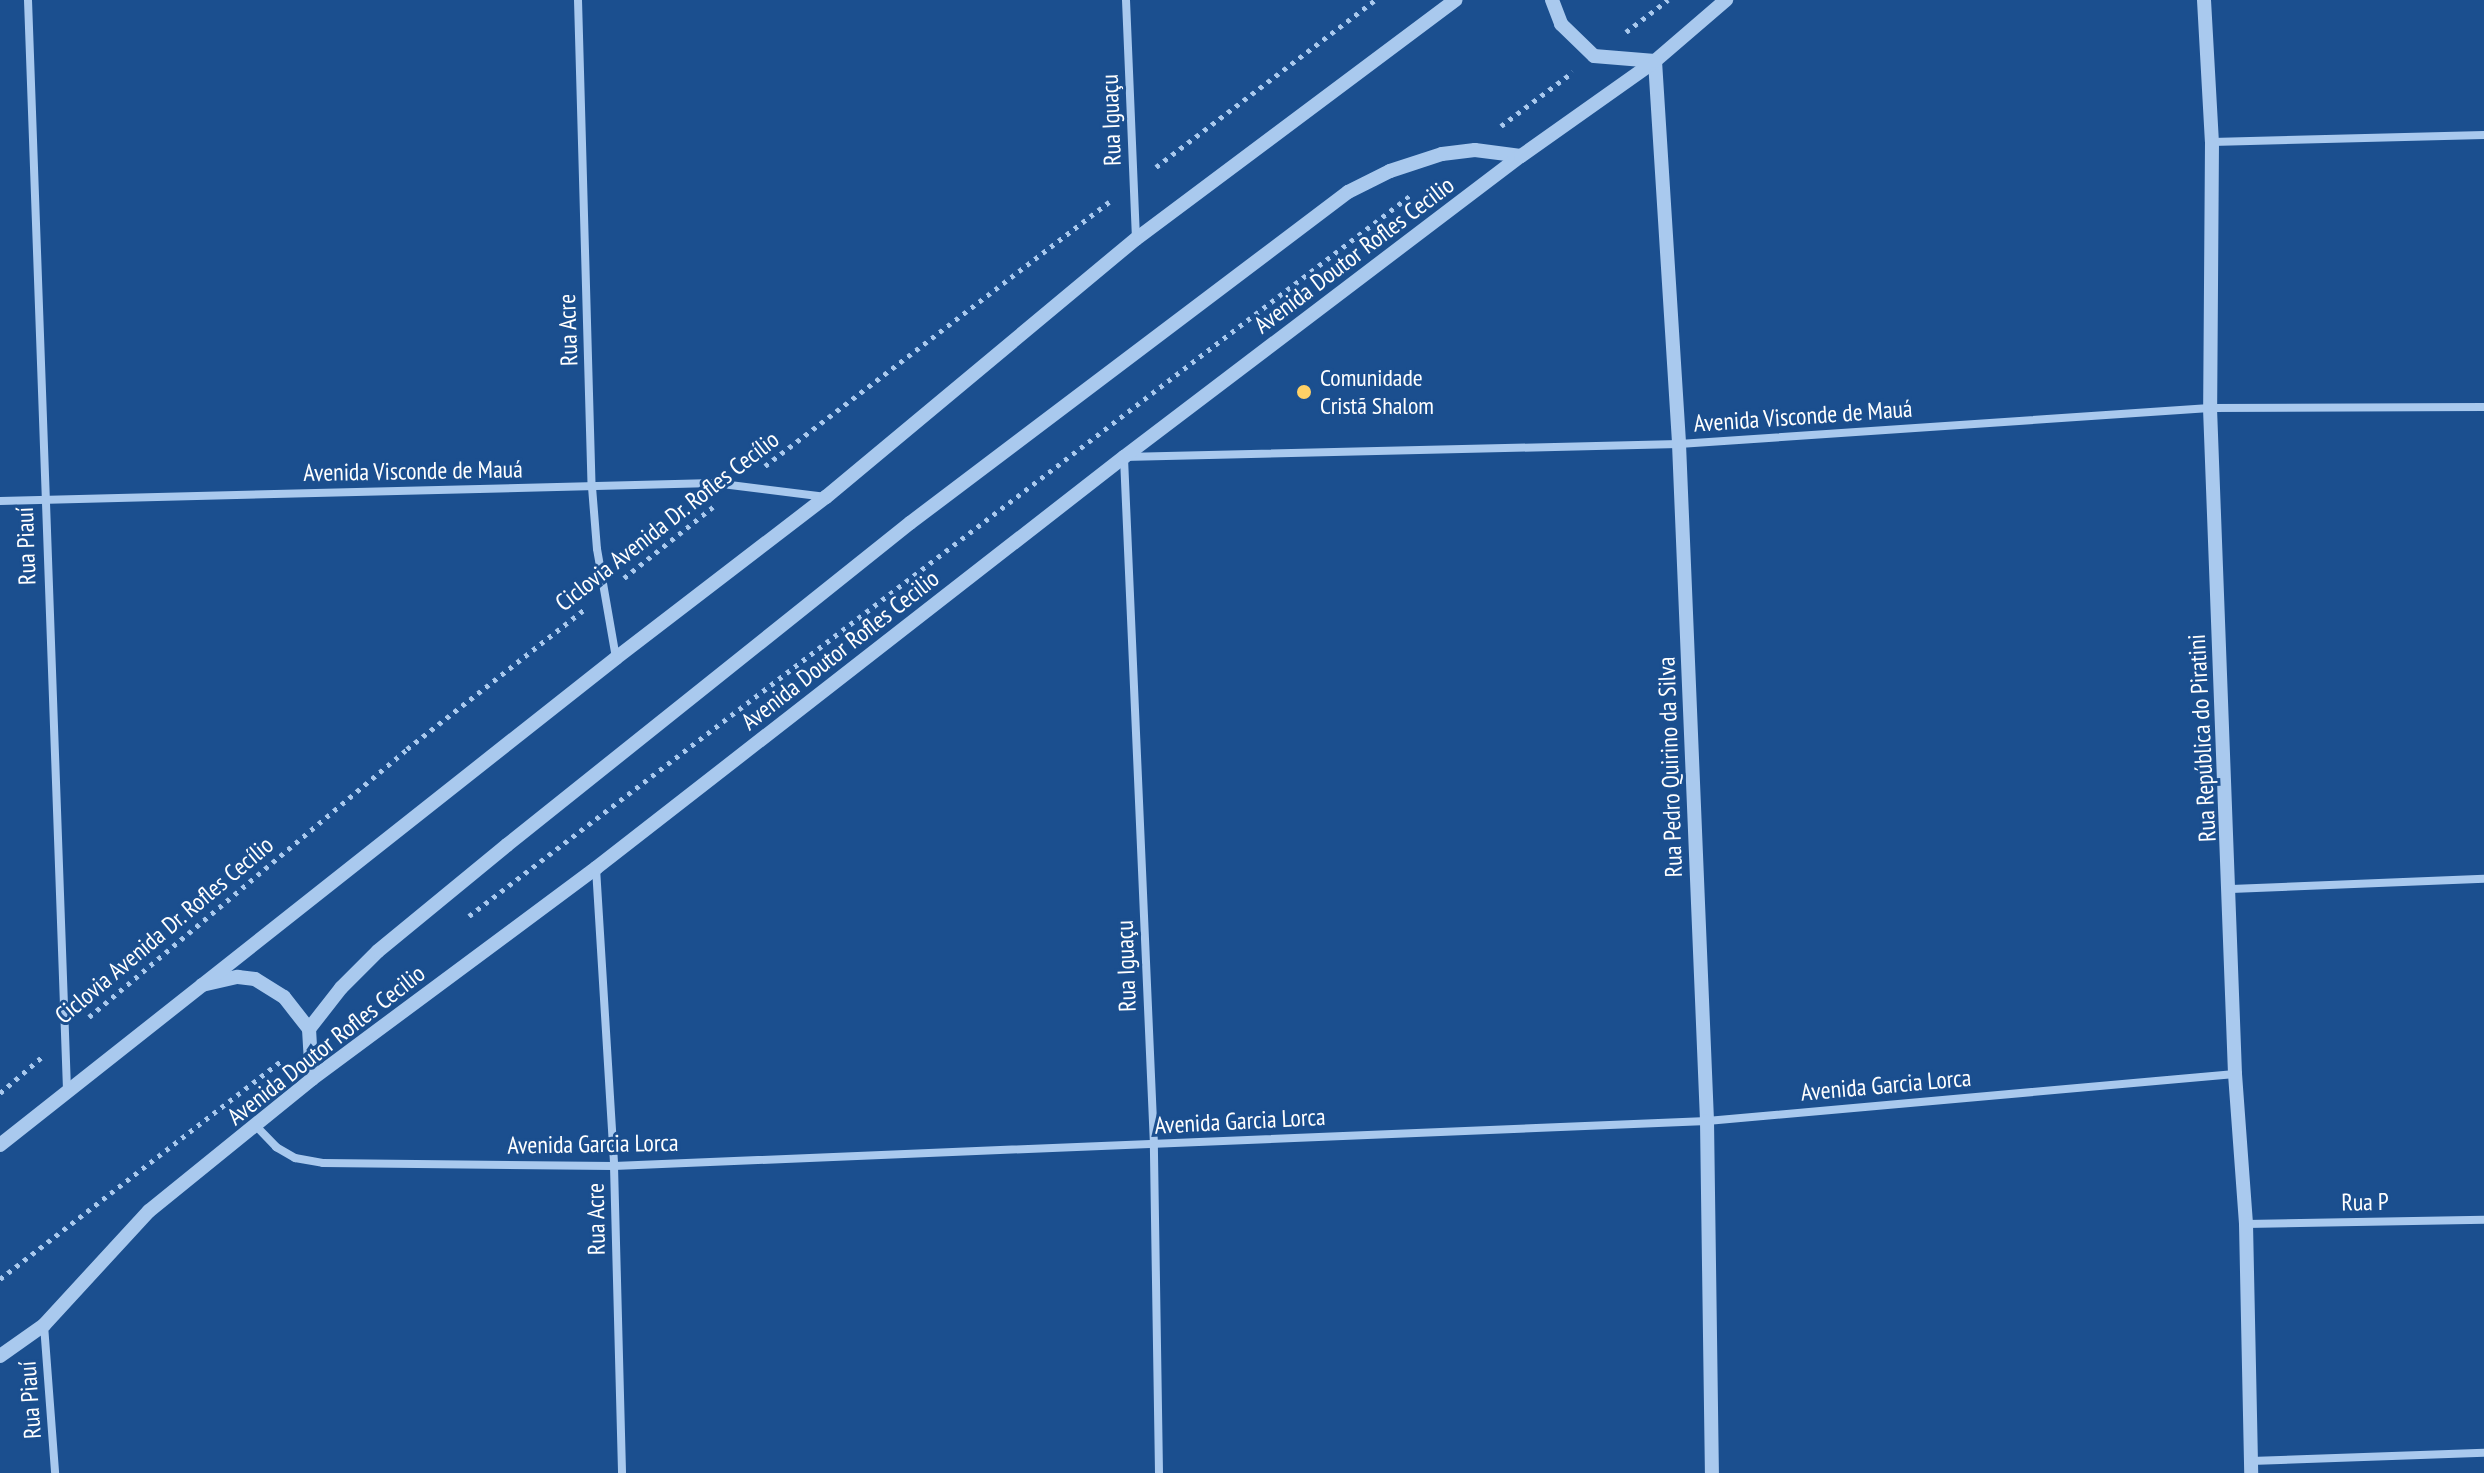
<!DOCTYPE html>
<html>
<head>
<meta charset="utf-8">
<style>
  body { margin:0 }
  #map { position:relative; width:2484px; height:1473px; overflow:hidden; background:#1b4f8f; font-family:"PT Sans Narrow",sans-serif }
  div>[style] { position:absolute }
  .path>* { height:5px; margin-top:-2.5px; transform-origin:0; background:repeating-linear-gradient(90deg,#a9c9ee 0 4px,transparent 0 10px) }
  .minor>* { height:8px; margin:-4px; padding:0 4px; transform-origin:4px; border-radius:4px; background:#a9c9ee }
  .tertiary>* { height:14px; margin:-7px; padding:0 7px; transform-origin:7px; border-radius:7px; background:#a9c9ee }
  .dots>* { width:22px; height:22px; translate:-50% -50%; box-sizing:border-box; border:4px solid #1b4f8f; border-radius:50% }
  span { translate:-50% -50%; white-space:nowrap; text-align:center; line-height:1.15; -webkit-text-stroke:6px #1b4f8f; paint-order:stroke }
  .street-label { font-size:24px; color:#fff }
  .poi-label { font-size:24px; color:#fff }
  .left { translate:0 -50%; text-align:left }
</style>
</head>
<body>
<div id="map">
  <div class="path">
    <i style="left:1626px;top:32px;width:53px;rotate:-37.3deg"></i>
    <i style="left:1501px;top:126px;width:90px;rotate:-36.9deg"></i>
    <i style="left:1156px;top:167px;width:275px;rotate:-37.3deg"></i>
    <i style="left:765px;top:466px;width:434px;rotate:-37.5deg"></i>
    <i style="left:624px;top:578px;width:114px;rotate:-38.6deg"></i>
    <i style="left:469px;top:916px;width:1186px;rotate:-37.43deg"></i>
    <i style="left:89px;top:1017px;width:416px;rotate:-40.1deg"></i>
    <i style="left:407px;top:749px;width:226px;rotate:-38.2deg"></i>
    <i style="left:0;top:1093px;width:55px;rotate:-40.6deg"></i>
    <i style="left:0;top:1279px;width:359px;rotate:-37.8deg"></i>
  </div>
  <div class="minor">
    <i style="left:28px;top:0;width:1091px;rotate:87.95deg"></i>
    <i style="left:578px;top:0;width:487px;rotate:88.4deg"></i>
    <i style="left:592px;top:487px;width:62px;rotate:85.4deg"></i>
    <i style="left:597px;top:549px;width:111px;rotate:80.1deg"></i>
    <i style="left:1126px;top:0;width:239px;rotate:87.6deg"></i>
    <i style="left:2212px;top:142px;width:272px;rotate:-1.5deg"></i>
    <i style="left:0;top:501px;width:714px;rotate:-1.44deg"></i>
    <i style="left:714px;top:483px;width:113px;rotate:7.1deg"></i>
    <i style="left:596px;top:868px;width:299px;rotate:86.5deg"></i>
    <i style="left:614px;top:1166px;width:307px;rotate:88.5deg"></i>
    <i style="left:2231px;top:889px;width:253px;rotate:-2.3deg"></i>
    <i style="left:257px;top:1127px;width:28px;rotate:46deg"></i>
    <i style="left:276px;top:1147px;width:22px;rotate:30deg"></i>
    <i style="left:295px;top:1158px;width:28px;rotate:10deg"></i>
    <i style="left:323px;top:1163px;width:291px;rotate:0.6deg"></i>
    <i style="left:614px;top:1166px;width:1094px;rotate:-2.36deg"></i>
    <i style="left:1707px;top:1121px;width:530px;rotate:-5.09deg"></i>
    <i style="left:2246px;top:1224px;width:238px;rotate:-1deg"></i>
    <i style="left:44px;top:1325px;width:148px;rotate:85.7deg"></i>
    <i style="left:2251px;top:1461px;width:233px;rotate:-2deg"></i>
    <i style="left:1159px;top:1473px;width:328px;rotate:-90.9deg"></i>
    <i style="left:1154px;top:1145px;width:689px;rotate:-92.5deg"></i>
    <i style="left:1124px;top:457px;width:555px;rotate:-1.34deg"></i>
    <i style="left:1679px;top:444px;width:532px;rotate:-3.88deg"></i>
    <i style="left:2210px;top:408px;width:274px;rotate:-0.2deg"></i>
  </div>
  <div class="tertiary">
    <i style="left:1552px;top:0;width:26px;rotate:69deg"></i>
    <i style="left:1561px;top:24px;width:46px;rotate:44.1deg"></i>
    <i style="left:1594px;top:56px;width:61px;rotate:4.7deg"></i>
    <i style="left:2204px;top:0;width:142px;rotate:86.8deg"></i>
    <i style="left:2212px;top:142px;width:266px;rotate:90.4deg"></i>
    <i style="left:2210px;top:408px;width:666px;rotate:87.85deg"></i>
    <i style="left:2235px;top:1074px;width:150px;rotate:85.8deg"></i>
    <i style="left:2246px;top:1224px;width:249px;rotate:88.8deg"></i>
    <i style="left:1655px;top:61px;width:384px;rotate:86.4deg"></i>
    <i style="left:1679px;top:444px;width:678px;rotate:87.63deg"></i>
    <i style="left:1707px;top:1121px;width:352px;rotate:89.2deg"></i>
    <i style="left:202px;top:985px;width:37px;rotate:-13deg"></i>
    <i style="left:238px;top:977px;width:17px;rotate:7deg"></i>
    <i style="left:255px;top:979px;width:34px;rotate:32deg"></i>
    <i style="left:284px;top:997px;width:41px;rotate:52deg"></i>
    <i style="left:309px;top:1029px;width:50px;rotate:86.6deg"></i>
    <i style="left:309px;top:1029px;width:52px;rotate:-52deg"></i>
    <i style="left:341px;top:988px;width:52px;rotate:-45deg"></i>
    <i style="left:378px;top:951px;width:167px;rotate:-39.4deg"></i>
    <i style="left:507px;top:845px;width:516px;rotate:-38.63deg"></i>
    <i style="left:910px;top:523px;width:549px;rotate:-37.08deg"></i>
    <i style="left:1348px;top:192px;width:47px;rotate:-26.6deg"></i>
    <i style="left:1390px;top:171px;width:55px;rotate:-18.1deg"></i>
    <i style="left:1442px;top:154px;width:33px;rotate:-7deg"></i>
    <i style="left:1475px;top:150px;width:46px;rotate:7.4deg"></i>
    <i style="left:0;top:1145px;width:785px;rotate:-38.33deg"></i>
    <i style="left:616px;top:658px;width:265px;rotate:-37.5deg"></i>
    <i style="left:826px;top:497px;width:403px;rotate:-39.8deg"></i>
    <i style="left:1136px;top:239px;width:399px;rotate:-36.8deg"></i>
    <i style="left:0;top:1356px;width:54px;rotate:-35.2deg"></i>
    <i style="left:44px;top:1325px;width:155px;rotate:-47.4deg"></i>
    <i style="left:149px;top:1211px;width:210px;rotate:-39deg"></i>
    <i style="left:312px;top:1079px;width:354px;rotate:-36.6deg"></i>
    <i style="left:596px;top:868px;width:669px;rotate:-37.9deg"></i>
    <i style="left:1124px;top:457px;width:498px;rotate:-37.2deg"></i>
    <i style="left:1521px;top:156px;width:164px;rotate:-35.3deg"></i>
    <i style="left:1655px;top:61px;width:94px;rotate:-40.7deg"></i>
  </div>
  <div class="dots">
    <i style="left:1304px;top:392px;background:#ffd166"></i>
  </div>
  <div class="street-label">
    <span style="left:1111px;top:120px;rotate:-92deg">Rua Iguaçu</span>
    <span style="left:1354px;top:255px;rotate:-37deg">Avenida Doutor Rofles Cecilio</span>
    <span style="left:568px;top:330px;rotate:-92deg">Rua Acre</span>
    <span style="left:1803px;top:416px;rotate:-4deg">Avenida Visconde de Mauá</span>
    <span style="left:413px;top:471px;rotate:-1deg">Avenida Visconde de Mauá</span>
    <span style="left:667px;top:521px;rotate:-38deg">Ciclovia Avenida Dr. Rofles Cecílio</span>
    <span style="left:26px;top:546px;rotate:-92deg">Rua Piauí</span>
    <span style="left:840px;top:650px;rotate:-38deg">Avenida Doutor Rofles Cecilio</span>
    <span style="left:2202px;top:738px;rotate:-93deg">Rua República do Piratini</span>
    <span style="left:1670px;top:767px;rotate:-92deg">Rua Pedro Quirino da Silva</span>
    <span style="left:164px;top:930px;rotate:-40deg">Ciclovia Avenida Dr. Rofles Cecílio</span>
    <span style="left:1126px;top:966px;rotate:-92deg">Rua Iguaçu</span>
    <span style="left:326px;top:1045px;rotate:-38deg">Avenida Doutor Rofles Cecilio</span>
    <span style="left:1886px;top:1085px;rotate:-5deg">Avenida Garcia Lorca</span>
    <span style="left:1240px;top:1121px;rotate:-3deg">Avenida Garcia Lorca</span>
    <span style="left:593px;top:1144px;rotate:-1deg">Avenida Garcia Lorca</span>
    <span style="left:2365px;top:1202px;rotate:-1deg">Rua P</span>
    <span style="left:596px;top:1219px;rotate:-91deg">Rua Acre</span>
    <span style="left:30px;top:1400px;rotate:-94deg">Rua Piauí</span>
  </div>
  <div class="poi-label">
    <span class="left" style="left:1320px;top:392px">Comunidade<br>Cristã Shalom</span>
  </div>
</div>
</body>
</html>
